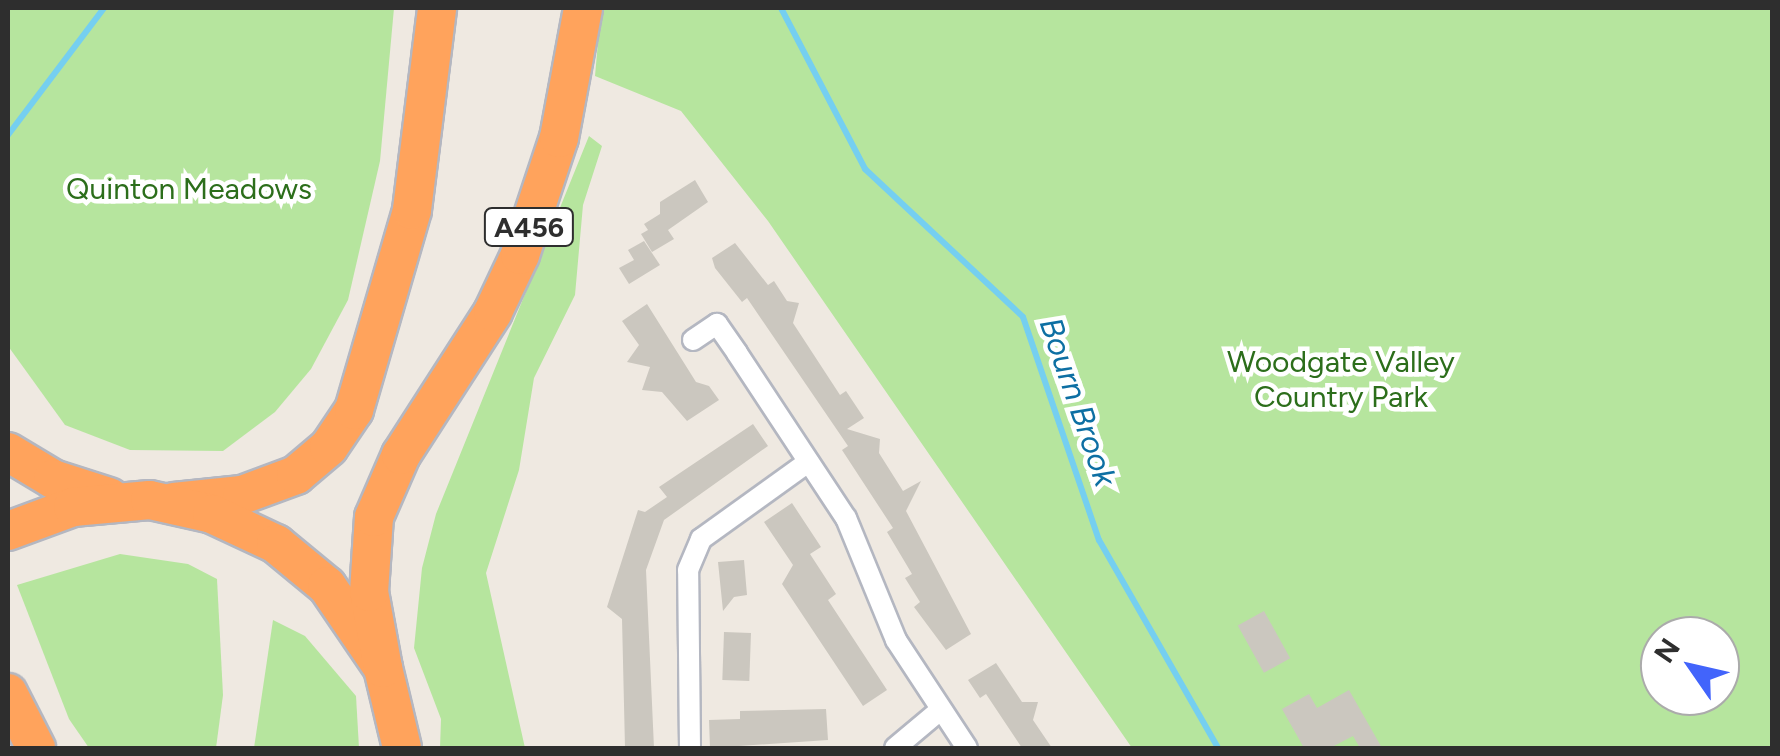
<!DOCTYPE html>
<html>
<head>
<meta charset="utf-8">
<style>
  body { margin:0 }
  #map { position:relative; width:1780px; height:756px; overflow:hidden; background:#efe9e1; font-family:Figtree,sans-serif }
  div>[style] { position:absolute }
  .green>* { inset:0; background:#b6e59e }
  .stream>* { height:6px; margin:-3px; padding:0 3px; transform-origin:3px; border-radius:3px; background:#75cff0 }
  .building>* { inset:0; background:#cbc7bf; transform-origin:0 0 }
  .roads { filter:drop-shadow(2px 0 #b4b7c1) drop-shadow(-2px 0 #b4b7c1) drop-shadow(0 2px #b4b7c1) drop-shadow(0 -2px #b4b7c1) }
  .street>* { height:20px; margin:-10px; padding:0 10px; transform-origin:10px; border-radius:10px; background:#fff }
  .highway>* { height:38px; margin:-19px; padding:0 19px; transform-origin:19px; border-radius:19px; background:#ffa35c }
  span { translate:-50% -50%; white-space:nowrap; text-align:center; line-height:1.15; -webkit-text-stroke:9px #fff; paint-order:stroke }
  .shield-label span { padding:2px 8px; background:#fff; border:2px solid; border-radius:8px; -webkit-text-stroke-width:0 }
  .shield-label { font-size:28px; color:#2e2e2e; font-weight:700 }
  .park-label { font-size:30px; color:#2c6e1b }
  .water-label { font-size:32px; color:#0d6fa3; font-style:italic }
  .frame { position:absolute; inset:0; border:10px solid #2e2e2e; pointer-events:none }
  .north { position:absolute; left:1640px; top:616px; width:100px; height:100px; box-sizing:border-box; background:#fff; border:2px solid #ababab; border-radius:50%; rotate:304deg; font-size:28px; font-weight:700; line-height:40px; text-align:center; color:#2e2e2e }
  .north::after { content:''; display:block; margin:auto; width:35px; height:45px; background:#4264fb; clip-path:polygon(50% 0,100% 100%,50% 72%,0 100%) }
</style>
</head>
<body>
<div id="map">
  <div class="green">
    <i style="clip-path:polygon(8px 8px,394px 8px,380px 161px,348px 300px,311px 369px,275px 412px,223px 451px,130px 450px,65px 425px,8px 346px)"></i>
    <i style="clip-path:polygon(evenodd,601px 8px,1772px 8px,1772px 748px,1132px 748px,768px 221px,681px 111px,595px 76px,601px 8px,1660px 636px,1720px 636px,1720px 696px,1660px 696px,1660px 636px)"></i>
    <i style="clip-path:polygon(589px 136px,602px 146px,583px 205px,575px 295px,534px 378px,519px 470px,486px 573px,525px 748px,440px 748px,441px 719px,414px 648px,422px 568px,436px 514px)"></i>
    <i style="clip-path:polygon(120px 554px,188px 564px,217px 579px,223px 695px,216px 748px,89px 748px,69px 719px,17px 585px)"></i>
    <i style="clip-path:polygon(273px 620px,305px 636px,356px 696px,359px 748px,254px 748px)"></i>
  </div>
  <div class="stream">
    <i style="left:781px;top:8px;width:182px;rotate:62.4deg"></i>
    <i style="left:865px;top:169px;width:216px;rotate:43.1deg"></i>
    <i style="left:1023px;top:317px;width:236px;rotate:71.2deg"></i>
    <i style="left:1099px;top:540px;width:240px;rotate:60.2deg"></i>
    <i style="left:8px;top:135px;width:159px;rotate:-52.9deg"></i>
  </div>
  <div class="building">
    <i style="clip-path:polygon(695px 180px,708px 202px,668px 230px,674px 239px,652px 252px,641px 234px,648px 230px,644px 224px,660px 214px,660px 202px)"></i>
    <i style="clip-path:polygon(644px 241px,660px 265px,629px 284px,619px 268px,634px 260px,628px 250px)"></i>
    <i style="clip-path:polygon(735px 243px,768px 285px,774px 281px,787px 301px,799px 303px,793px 323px,840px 395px,846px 391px,864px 418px,847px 429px,880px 439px,879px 453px,903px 491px,921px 481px,906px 511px,971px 634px,946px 650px,914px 607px,920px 602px,905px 578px,912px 574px,887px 532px,893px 528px,842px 450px,848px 446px,747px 298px,742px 302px,715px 268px,712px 258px)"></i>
    <i style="clip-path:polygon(647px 304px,696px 382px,709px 386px,719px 400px,687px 421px,662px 392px,642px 390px,650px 367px,627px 362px,639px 345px,622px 321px)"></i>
    <i style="clip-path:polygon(753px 424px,768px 446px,664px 520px,646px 570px,654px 748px,625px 748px,622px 619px,607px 607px,638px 510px,645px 512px,667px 497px,659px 487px)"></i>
    <i style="clip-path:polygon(792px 503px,821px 547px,810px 554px,836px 594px,828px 600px,887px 690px,863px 706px,782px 584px,793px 565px,764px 522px)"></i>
    <i style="clip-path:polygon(744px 560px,747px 595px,734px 597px,723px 611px,718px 562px)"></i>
    <i style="left:1264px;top:611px;width:54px;height:30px;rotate:61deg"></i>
    <i style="left:724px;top:632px;width:27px;height:48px;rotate:2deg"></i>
    <i style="clip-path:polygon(996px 663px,1022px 702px,1038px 702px,1033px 720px,1052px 748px,1022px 748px,986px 694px,980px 698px,968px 680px)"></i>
    <i style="clip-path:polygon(1349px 690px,1382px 748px,1360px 748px,1353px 736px,1330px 748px,1304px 748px,1282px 709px,1309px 694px,1317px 708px)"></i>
    <i style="clip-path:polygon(826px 709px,828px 740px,710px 748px,709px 720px,740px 719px,740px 711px)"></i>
  </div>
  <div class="roads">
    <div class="street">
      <i style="left:693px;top:340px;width:29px;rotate:-34deg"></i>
      <i style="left:717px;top:324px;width:35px;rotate:55deg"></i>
      <i style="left:737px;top:353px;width:198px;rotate:56.6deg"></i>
      <i style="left:846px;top:518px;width:132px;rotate:67.7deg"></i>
      <i style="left:896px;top:640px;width:129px;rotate:56.7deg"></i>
      <i style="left:690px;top:748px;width:178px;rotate:-90.6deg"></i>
      <i style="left:688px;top:570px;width:34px;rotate:-67deg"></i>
      <i style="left:701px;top:539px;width:132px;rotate:-35.7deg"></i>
      <i style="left:895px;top:748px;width:57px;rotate:-40.1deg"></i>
    </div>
    <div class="highway">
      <i style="left:8px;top:452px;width:52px;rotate:31deg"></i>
      <i style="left:53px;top:479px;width:59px;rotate:17.8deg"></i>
      <i style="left:174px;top:502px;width:68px;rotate:-5.9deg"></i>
      <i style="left:242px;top:495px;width:58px;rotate:-20.3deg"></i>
      <i style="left:296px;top:475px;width:43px;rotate:-40.3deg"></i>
      <i style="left:329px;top:447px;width:45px;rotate:-56deg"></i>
      <i style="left:354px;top:410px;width:208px;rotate:-73.8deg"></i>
      <i style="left:412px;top:210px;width:204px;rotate:-82.9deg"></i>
      <i style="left:8px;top:531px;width:69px;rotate:-20.3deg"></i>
      <i style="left:73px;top:507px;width:77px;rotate:-5.2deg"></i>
      <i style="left:150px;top:500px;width:64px;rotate:12.7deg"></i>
      <i style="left:212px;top:514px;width:71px;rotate:25.1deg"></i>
      <i style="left:276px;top:544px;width:66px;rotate:39.5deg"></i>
      <i style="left:327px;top:586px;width:99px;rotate:55.7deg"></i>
      <i style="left:383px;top:668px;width:82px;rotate:76.6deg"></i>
      <i style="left:383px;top:668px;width:77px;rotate:-100.4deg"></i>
      <i style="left:369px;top:592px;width:75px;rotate:-86.2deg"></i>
      <i style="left:374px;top:517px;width:68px;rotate:-66.5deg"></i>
      <i style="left:401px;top:455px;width:170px;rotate:-57.2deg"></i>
      <i style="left:493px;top:312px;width:63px;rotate:-64.7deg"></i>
      <i style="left:520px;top:255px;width:123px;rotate:-71.6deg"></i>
      <i style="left:559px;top:138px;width:132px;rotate:-79.5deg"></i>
      <i style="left:8px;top:693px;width:62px;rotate:63deg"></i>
    </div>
  </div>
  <div class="shield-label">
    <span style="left:529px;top:227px">A456</span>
  </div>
  <div class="park-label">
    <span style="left:189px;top:189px">Quinton Meadows</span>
    <span style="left:1341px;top:379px">Woodgate Valley<br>Country Park</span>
  </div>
  <div class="water-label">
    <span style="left:1078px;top:402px;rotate:71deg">Bourn Brook</span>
  </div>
  <div class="frame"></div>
  <div class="north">N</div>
</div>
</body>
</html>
